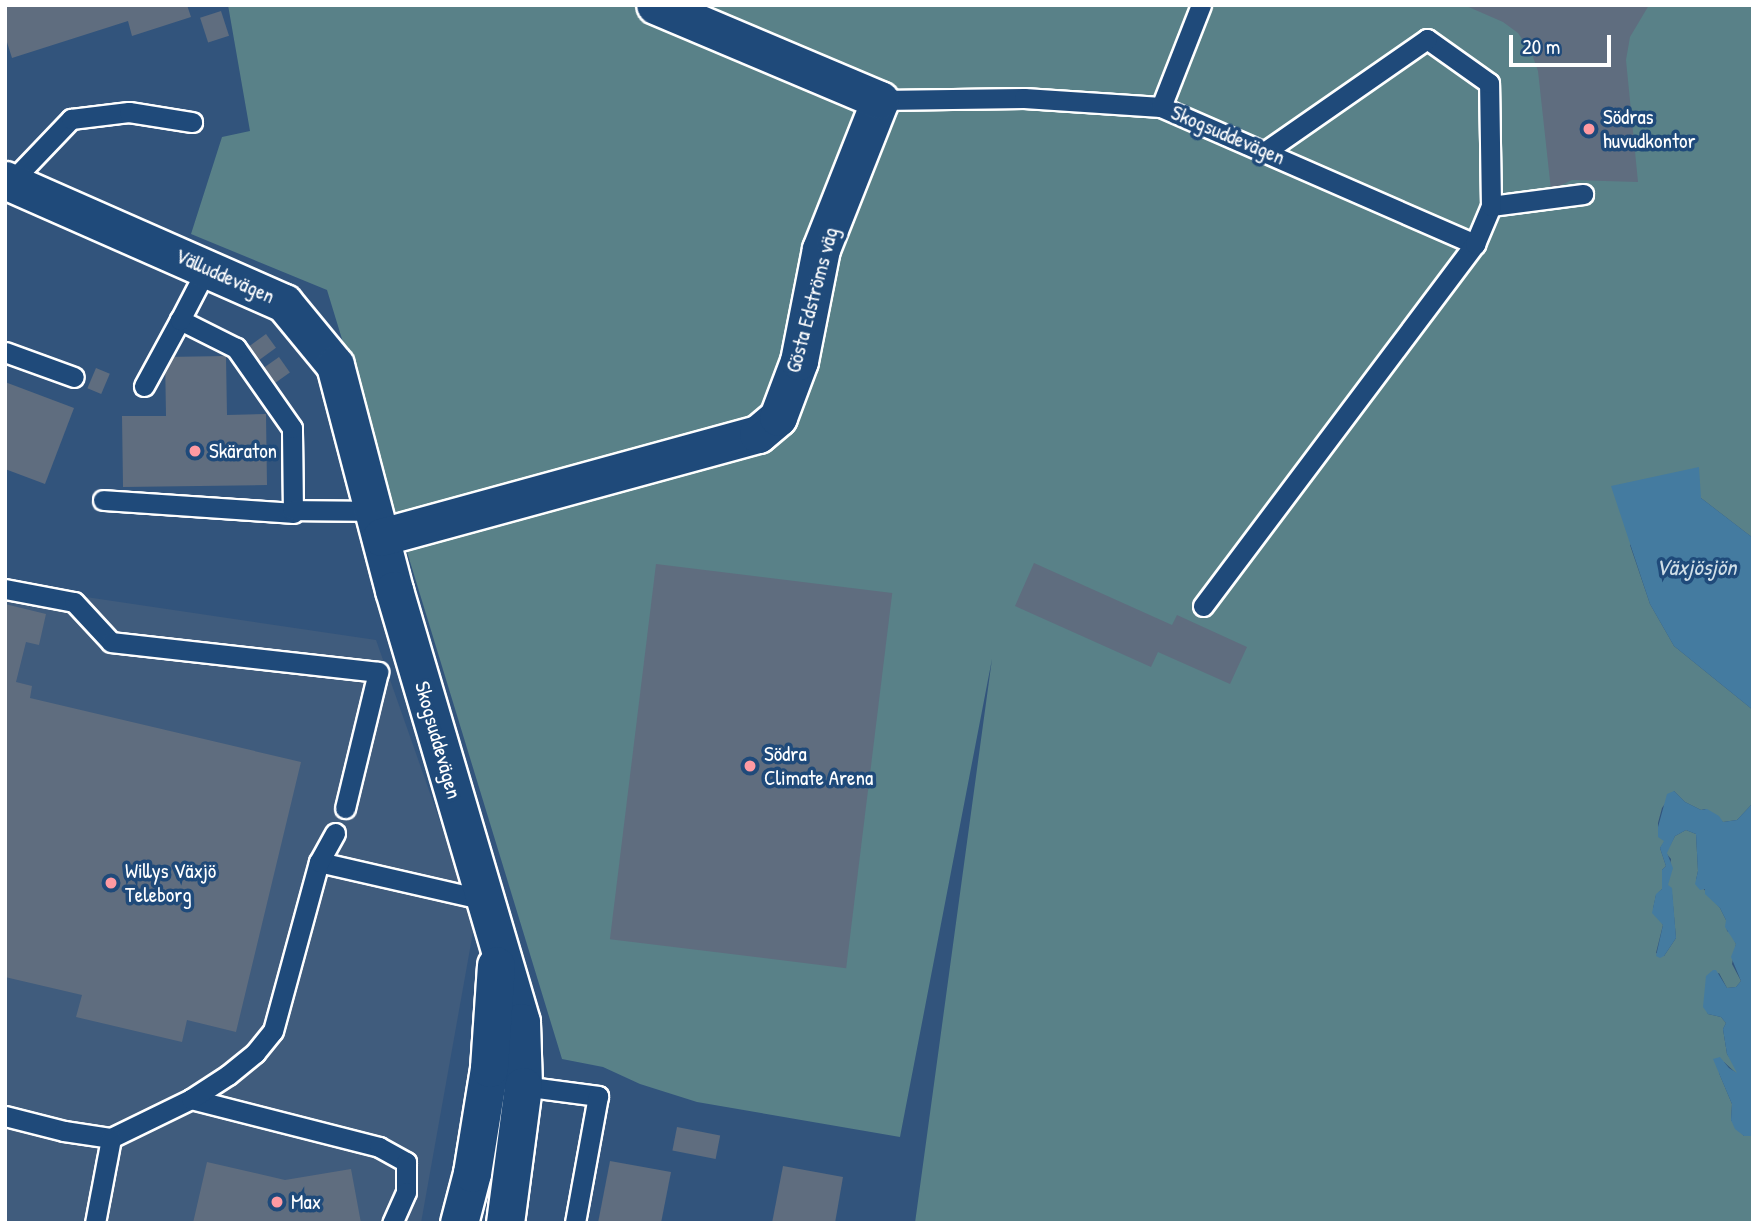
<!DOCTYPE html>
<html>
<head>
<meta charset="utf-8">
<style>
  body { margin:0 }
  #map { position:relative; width:1758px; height:1228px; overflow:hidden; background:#32547c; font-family:"Patrick Hand",sans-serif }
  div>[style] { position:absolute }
  .built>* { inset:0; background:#405c7d }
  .green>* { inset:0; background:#598188 }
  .water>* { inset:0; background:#447ba0 }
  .building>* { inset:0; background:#5f6d7f; transform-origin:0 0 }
  .roads { filter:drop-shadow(2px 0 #fff) drop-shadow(-2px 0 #fff) drop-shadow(0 2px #fff) drop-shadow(0 -2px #fff) }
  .service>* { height:19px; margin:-9.5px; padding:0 9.5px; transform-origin:9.5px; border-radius:9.5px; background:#1f4a7a }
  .minor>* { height:37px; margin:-18.5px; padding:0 18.5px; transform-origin:18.5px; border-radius:18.5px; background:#1f4a7a }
  .dots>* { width:19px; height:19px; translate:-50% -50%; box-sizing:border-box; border:4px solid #1f4a7a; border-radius:50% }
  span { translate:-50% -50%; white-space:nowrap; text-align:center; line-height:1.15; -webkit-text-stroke:7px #1f4a7a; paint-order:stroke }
  .poi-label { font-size:21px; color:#fff }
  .left { translate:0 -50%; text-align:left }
  .street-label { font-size:21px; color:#fff }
  .water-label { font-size:23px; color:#d0dee7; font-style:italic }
  .frame { position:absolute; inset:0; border:7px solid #fff; pointer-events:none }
  .scale { position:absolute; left:1509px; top:35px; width:102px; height:32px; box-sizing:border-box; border:4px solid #fff; border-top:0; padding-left:9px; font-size:21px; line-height:24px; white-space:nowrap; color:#fff; -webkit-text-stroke:5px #1f4a7a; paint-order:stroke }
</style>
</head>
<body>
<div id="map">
  <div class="built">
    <i style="clip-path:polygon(5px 585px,376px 640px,475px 921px,421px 1223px,5px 1223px)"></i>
  </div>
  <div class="green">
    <i style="clip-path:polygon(228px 5px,1753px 5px,1753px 538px,1701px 498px,1630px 545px,1650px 604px,1674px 646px,1753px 710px,1753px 803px,1737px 820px,1723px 822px,1705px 809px,1701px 810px,1685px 802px,1674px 791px,1662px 808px,1658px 823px,1658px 834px,1665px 841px,1660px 848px,1666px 866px,1662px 870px,1662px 889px,1656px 895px,1653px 909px,1663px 925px,1656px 953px,1664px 956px,1676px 938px,1672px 894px,1667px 885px,1671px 859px,1666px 853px,1675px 836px,1686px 830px,1696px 834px,1698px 871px,1696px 880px,1720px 908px,1726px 920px,1727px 931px,1731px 933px,1736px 944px,1732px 964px,1741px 981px,1736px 987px,1727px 988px,1719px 973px,1707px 980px,1704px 1003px,1708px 1014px,1721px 1017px,1726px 1023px,1723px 1029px,1727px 1054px,1738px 1070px,1737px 1074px,1724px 1062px,1719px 1073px,1732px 1104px,1731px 1120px,1744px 1136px,1753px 1136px,1753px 1223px,915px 1223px,992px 659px,900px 1137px,697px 1102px,640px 1084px,603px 1067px,562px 1059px,327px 290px,191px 234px,222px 137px,250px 131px)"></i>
  </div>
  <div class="water">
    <i style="clip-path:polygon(1699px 467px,1701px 498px,1753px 538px,1753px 710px,1674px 646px,1650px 604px,1611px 486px)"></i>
    <i style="clip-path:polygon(1674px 791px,1685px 802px,1701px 810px,1707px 809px,1719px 816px,1723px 822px,1737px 820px,1753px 803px,1753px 1136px,1744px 1136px,1735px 1129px,1731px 1120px,1732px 1104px,1713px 1059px,1720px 1057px,1729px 1068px,1737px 1073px,1727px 1054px,1723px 1029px,1726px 1023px,1721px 1017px,1708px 1014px,1703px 1007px,1706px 976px,1713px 970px,1716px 970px,1727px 988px,1736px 987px,1741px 981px,1731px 957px,1736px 944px,1725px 927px,1726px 920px,1720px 908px,1705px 894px,1705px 889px,1700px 890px,1695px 884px,1698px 871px,1696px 834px,1686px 830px,1675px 836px,1667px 853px,1673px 868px,1668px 885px,1672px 888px,1676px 938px,1664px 956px,1660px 958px,1656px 956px,1663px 925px,1652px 913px,1656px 894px,1662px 889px,1662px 870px,1666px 866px,1660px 848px,1664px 841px,1658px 837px,1658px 827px,1667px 794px)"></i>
  </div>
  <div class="building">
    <i style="clip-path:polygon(5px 5px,187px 5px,191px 17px,132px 36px,128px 21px,12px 58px,5px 36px)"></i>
    <i style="clip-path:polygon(1464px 5px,1649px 5px,1630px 37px,1626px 60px,1638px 182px,1572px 180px,1551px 190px,1538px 71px,1532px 54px,1518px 33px,1503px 22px)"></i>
    <i style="left:221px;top:11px;width:26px;height:22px;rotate:72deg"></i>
    <i style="left:266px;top:334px;width:17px;height:22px;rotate:54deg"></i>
    <i style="clip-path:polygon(226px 356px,227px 415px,266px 414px,267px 485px,123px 487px,122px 416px,166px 416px,165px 357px)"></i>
    <i style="left:279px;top:357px;width:19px;height:19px;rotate:55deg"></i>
    <i style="left:96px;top:368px;width:15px;height:22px;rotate:23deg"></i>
    <i style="clip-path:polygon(5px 382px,74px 408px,45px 484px,5px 469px)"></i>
    <i style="clip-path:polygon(1034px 563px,1172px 625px,1177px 615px,1247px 647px,1230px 684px,1158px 652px,1151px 667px,1015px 606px)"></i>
    <i style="left:656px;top:564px;width:238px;height:378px;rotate:7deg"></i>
    <i style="clip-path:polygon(5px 604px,46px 614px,39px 645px,26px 642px,16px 682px,32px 686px,30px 698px,301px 762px,236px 1032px,187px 1020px,182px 1042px,76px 1017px,82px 995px,5px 977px)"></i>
    <i style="left:677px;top:1127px;width:44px;height:24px;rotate:11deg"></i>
    <i style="clip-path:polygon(610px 1161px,671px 1172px,661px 1223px,598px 1223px)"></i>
    <i style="clip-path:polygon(207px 1162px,285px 1180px,351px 1169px,361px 1223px,193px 1223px)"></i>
    <i style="clip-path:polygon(783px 1166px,843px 1177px,835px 1223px,772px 1223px)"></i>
  </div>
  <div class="roads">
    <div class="service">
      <i style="left:880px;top:100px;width:144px;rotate:-0.8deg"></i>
      <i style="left:1024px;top:98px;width:137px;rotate:3.8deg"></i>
      <i style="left:1161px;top:107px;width:343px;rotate:23.6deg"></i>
      <i style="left:1161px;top:107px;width:110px;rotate:-68.6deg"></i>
      <i style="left:7px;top:186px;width:93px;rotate:-46.3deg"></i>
      <i style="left:71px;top:119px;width:58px;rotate:-6.9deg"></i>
      <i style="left:129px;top:112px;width:64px;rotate:9deg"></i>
      <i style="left:1491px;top:206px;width:93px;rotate:-7.4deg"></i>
      <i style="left:5px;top:352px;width:73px;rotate:19.9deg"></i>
      <i style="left:144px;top:386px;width:75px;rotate:-61.4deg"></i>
      <i style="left:103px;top:500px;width:190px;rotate:3.9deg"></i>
      <i style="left:293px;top:513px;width:85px;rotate:-90.7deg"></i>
      <i style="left:292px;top:428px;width:98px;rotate:-125deg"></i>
      <i style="left:236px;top:348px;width:63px;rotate:-153.4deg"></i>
      <i style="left:180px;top:320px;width:59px;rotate:-62.6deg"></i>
      <i style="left:293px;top:510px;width:81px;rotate:0.7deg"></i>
      <i style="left:5px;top:589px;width:70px;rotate:10.7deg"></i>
      <i style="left:74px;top:602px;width:54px;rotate:47.2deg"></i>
      <i style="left:111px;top:642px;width:269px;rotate:6.4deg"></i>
      <i style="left:378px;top:672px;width:140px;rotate:103.6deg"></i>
      <i style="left:1203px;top:606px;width:453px;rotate:-53.1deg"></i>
      <i style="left:1475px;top:244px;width:41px;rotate:-67.2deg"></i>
      <i style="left:1491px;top:206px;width:123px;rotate:-90.9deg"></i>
      <i style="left:1489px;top:83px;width:76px;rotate:-144.6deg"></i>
      <i style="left:1427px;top:39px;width:196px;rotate:145.2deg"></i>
      <i style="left:319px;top:862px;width:170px;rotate:12.9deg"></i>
      <i style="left:515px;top:1085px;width:84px;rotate:7.5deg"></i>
      <i style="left:598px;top:1096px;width:129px;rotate:100.3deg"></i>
      <i style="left:191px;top:1099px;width:194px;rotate:14.3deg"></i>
      <i style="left:379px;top:1147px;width:31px;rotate:29deg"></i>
      <i style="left:406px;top:1162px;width:30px;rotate:90deg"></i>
      <i style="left:406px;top:1192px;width:34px;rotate:114deg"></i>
      <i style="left:5px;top:1116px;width:61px;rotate:14.3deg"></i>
      <i style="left:64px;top:1131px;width:48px;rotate:8.5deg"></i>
      <i style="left:111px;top:1138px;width:89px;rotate:-26deg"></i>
      <i style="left:191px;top:1099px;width:44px;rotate:-33deg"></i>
      <i style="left:228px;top:1075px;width:35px;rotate:-39deg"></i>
      <i style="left:255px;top:1053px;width:28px;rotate:-51deg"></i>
      <i style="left:273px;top:1031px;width:175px;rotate:-74.8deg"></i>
      <i style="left:319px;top:862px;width:33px;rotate:-61deg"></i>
      <i style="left:95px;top:1223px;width:86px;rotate:-79.3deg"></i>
    </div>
    <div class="minor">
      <i style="left:5px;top:180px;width:305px;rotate:23.8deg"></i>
      <i style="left:284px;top:303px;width:80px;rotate:50.6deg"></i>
      <i style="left:335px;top:365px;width:233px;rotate:75.3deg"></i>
      <i style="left:394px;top:590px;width:450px;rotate:73.6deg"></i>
      <i style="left:521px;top:1022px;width:64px;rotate:88.2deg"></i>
      <i style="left:523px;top:1086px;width:138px;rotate:97.5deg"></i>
      <i style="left:381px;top:537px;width:391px;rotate:-15.3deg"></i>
      <i style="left:758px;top:434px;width:26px;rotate:-40deg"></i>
      <i style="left:778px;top:417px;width:60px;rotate:-69.4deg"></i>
      <i style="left:799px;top:361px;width:114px;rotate:-78.9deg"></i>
      <i style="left:821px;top:249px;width:160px;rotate:-68.4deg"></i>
      <i style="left:880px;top:100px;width:244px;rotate:-157.1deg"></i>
      <i style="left:459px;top:1223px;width:52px;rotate:-75.4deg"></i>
      <i style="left:472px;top:1173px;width:106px;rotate:-80.8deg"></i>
      <i style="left:489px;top:1068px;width:103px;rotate:-86.1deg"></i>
    </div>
  </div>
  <div class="dots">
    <i style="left:1589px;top:129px;background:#ff9aa2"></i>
    <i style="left:195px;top:451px;background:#ff9aa2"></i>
    <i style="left:750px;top:766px;background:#ff9aa2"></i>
    <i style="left:111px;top:883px;background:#ff9aa2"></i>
    <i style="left:277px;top:1202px;background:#ff9aa2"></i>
  </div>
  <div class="poi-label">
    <span class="left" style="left:1603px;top:129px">Södras<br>huvudkontor</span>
    <span class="left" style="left:209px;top:451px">Skäraton</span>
    <span class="left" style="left:764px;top:766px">Södra<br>Climate Arena</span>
    <span class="left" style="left:125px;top:883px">Willys Växjö<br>Teleborg</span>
    <span class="left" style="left:291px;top:1202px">Max</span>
  </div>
  <div class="street-label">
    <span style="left:1228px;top:135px;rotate:23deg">Skogsuddevägen</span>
    <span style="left:225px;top:276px;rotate:24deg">Välluddevägen</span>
    <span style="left:812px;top:300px;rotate:-75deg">Gösta Edströms väg</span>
    <span style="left:438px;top:740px;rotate:74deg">Skogsuddevägen</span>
  </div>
  <div class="water-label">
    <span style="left:1696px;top:567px">Växjösjön</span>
  </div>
  <div class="frame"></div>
  <div class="scale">20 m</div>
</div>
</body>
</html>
